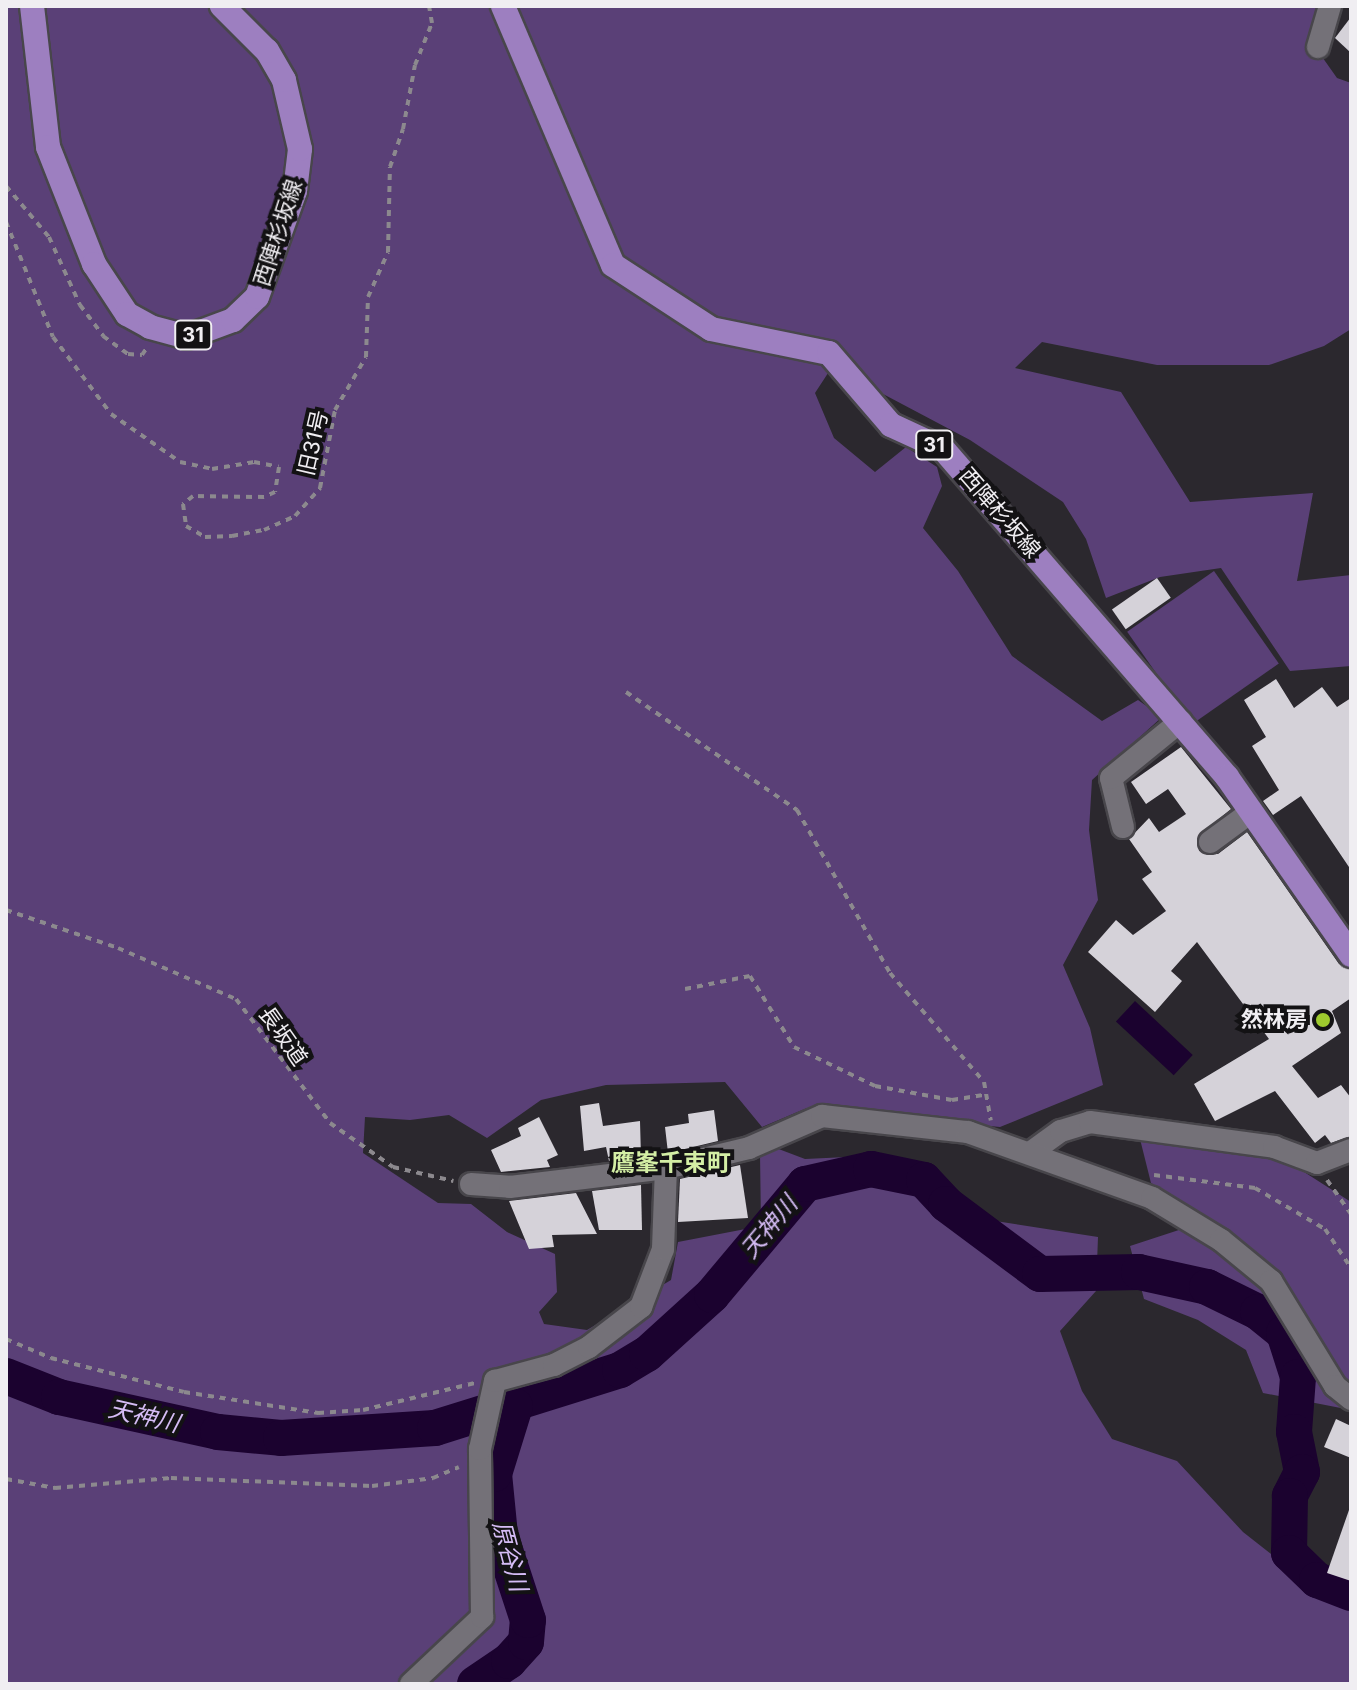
<!DOCTYPE html>
<html>
<head>
<meta charset="utf-8">
<style>
  body { margin:0 }
  #map { position:relative; width:1357px; height:1690px; overflow:hidden; background:#2b282e; font-family:Inter,"Noto Sans JP",sans-serif }
  div>[style] { position:absolute }
  .green>* { inset:0; background:#5a4077; transform-origin:0 0 }
  .water>* { inset:0; background:#1b022f; transform-origin:0 0 }
  .river>* { height:36px; margin:-18px; padding:0 18px; transform-origin:18px; border-radius:18px; background:#1b022f }
  .building>* { inset:0; background:#d5d2d9; transform-origin:0 0 }
  .path>* { height:4px; margin-top:-2px; transform-origin:0; background:repeating-linear-gradient(90deg,#8c898e 0 6px,transparent 0 12px) }
  .roads { filter:drop-shadow(2px 0 #48464b) drop-shadow(-2px 0 #48464b) drop-shadow(0 2px #48464b) drop-shadow(0 -2px #48464b) }
  .minor>* { height:22px; margin:-11px; padding:0 11px; transform-origin:11px; border-radius:11px; background:#747178 }
  .major>* { height:24px; margin:-12px; padding:0 12px; transform-origin:12px; border-radius:12px; background:#9d7fc0 }
  .dots>* { width:22px; height:22px; translate:-50% -50%; box-sizing:border-box; border:4px solid #131214; border-radius:50% }
  span { translate:-50% -50%; white-space:nowrap; text-align:center; line-height:1.15; -webkit-text-stroke:8px #131214; paint-order:stroke }
  .shield-label span { padding:2px 6px; background:#131214; border:2px solid; border-radius:6px; -webkit-text-stroke-width:0 }
  .shield-label { font-size:20px; color:#f0eef2; font-weight:700 }
  .street-label { font-size:22px; color:#f0eef2 }
  .poi-label { font-size:22px; color:#f0eef2; font-weight:700 }
  .right { translate:-100% -50%; text-align:right }
  .neighbourhood-label { font-size:24px; color:#d4efa5; font-weight:700 }
  .water-label { font-size:24px; color:#d5bcf5; font-style:italic }
  .frame { position:absolute; inset:0; border:8px solid #f0eef2; pointer-events:none }
</style>
</head>
<body>
<div id="map">
  <div class="green">
    <i style="clip-path:polygon(6px 6px,1329px 6px,1313px 44px,1337px 78px,1351px 83px,1351px 329px,1324px 346px,1269px 365px,1157px 365px,1042px 342px,1015px 368px,1121px 392px,1190px 502px,1313px 493px,1297px 581px,1351px 575px,1351px 666px,1290px 671px,1221px 568px,1160px 577px,1106px 598px,1086px 539px,1063px 502px,970px 440px,832px 367px,815px 393px,834px 438px,875px 472px,906px 447px,937px 467px,942px 486px,923px 528px,958px 571px,1012px 656px,1102px 721px,1138px 700px,1162px 717px,1092px 780px,1089px 830px,1098px 900px,1063px 965px,1090px 1028px,1103px 1085px,1000px 1127px,807px 1108px,762px 1127px,725px 1082px,606px 1085px,541px 1100px,487px 1138px,449px 1115px,410px 1120px,365px 1117px,363px 1153px,438px 1203px,471px 1204px,507px 1232px,555px 1254px,557px 1292px,539px 1312px,544px 1324px,587px 1330px,671px 1280px,678px 1242px,761px 1226px,760px 1154px,776px 1148px,805px 1159px,847px 1157px,913px 1164px,989px 1220px,1098px 1237px,1096px 1291px,1060px 1331px,1082px 1391px,1112px 1439px,1177px 1461px,1243px 1532px,1328px 1599px,1351px 1605px,1351px 1684px,6px 1684px)"></i>
    <i style="left:1214px;top:571px;width:113px;height:106px;rotate:55deg"></i>
    <i style="clip-path:polygon(1140px 1139px,1262px 1154px,1301px 1170px,1351px 1202px,1351px 1410px,1263px 1393px,1246px 1350px,1198px 1320px,1144px 1299px,1130px 1246px,1185px 1228px,1194px 1209px,1151px 1183px)"></i>
  </div>
  <div class="water">
    <i style="left:1135px;top:1001px;width:79px;height:28px;rotate:43deg"></i>
  </div>
  <div class="river">
    <i style="left:6px;top:1376px;width:57px;rotate:21.6deg"></i>
    <i style="left:59px;top:1397px;width:163px;rotate:12.4deg"></i>
    <i style="left:218px;top:1432px;width:63px;rotate:5.4deg"></i>
    <i style="left:281px;top:1438px;width:154px;rotate:-3.7deg"></i>
    <i style="left:435px;top:1428px;width:194px;rotate:-17.4deg"></i>
    <i style="left:620px;top:1370px;width:31px;rotate:-31deg"></i>
    <i style="left:647px;top:1354px;width:88px;rotate:-42.2deg"></i>
    <i style="left:712px;top:1295px;width:145px;rotate:-50deg"></i>
    <i style="left:805px;top:1184px;width:68px;rotate:-12.8deg"></i>
    <i style="left:871px;top:1169px;width:54px;rotate:11.7deg"></i>
    <i style="left:924px;top:1180px;width:33px;rotate:47deg"></i>
    <i style="left:946px;top:1204px;width:117px;rotate:36.7deg"></i>
    <i style="left:1040px;top:1274px;width:99px;rotate:-1.2deg"></i>
    <i style="left:1139px;top:1272px;width:70px;rotate:12.4deg"></i>
    <i style="left:1207px;top:1287px;width:57px;rotate:26.1deg"></i>
    <i style="left:1258px;top:1312px;width:33px;rotate:39deg"></i>
    <i style="left:1284px;top:1333px;width:46px;rotate:72.3deg"></i>
    <i style="left:1298px;top:1377px;width:55px;rotate:94.2deg"></i>
    <i style="left:1294px;top:1432px;width:41px;rotate:78.7deg"></i>
    <i style="left:1302px;top:1472px;width:27px;rotate:117deg"></i>
    <i style="left:1290px;top:1496px;width:57px;rotate:91deg"></i>
    <i style="left:1289px;top:1553px;width:39px;rotate:44deg"></i>
    <i style="left:1317px;top:1580px;width:36px;rotate:21deg"></i>
    <i style="left:475px;top:1684px;width:41px;rotate:-34.1deg"></i>
    <i style="left:509px;top:1661px;width:25px;rotate:-48deg"></i>
    <i style="left:526px;top:1642px;width:22px;rotate:-85deg"></i>
    <i style="left:528px;top:1620px;width:89px;rotate:-108.2deg"></i>
    <i style="left:500px;top:1535px;width:61px;rotate:-95.6deg"></i>
    <i style="left:494px;top:1474px;width:71px;rotate:-72.8deg"></i>
  </div>
  <div class="building">
    <i style="clip-path:polygon(1351px 17px,1351px 53px,1335px 38px)"></i>
    <i style="left:1157px;top:578px;width:24px;height:55px;rotate:55deg"></i>
    <i style="clip-path:polygon(1276px 679px,1294px 708px,1322px 687px,1337px 707px,1351px 698px,1351px 870px,1301px 796px,1273px 815px,1263px 801px,1279px 790px,1252px 746px,1266px 737px,1244px 700px)"></i>
    <i style="clip-path:polygon(1181px 747px,1231px 809px,1198px 836px,1199px 851px,1218px 854px,1247px 832px,1339px 964px,1351px 970px,1351px 998px,1332px 1011px,1341px 1033px,1292px 1066px,1318px 1098px,1341px 1085px,1351px 1098px,1351px 1136px,1331px 1143px,1325px 1135px,1315px 1143px,1275px 1091px,1215px 1121px,1194px 1084px,1269px 1039px,1197px 942px,1171px 971px,1182px 981px,1155px 1012px,1088px 952px,1116px 920px,1133px 935px,1166px 911px,1142px 879px,1152px 872px,1129px 839px,1149px 818px,1159px 832px,1186px 814px,1168px 789px,1146px 804px,1131px 782px)"></i>
    <i style="clip-path:polygon(599px 1103px,603px 1126px,640px 1121px,641px 1157px,609px 1161px,606px 1147px,584px 1151px,580px 1106px)"></i>
    <i style="clip-path:polygon(714px 1110px,718px 1141px,668px 1153px,665px 1127px,689px 1123px,688px 1114px)"></i>
    <i style="clip-path:polygon(539px 1117px,558px 1155px,547px 1160px,550px 1167px,501px 1172px,491px 1150px,521px 1136px,518px 1128px)"></i>
    <i style="clip-path:polygon(740px 1165px,748px 1218px,678px 1222px,680px 1179px)"></i>
    <i style="clip-path:polygon(641px 1185px,642px 1230px,599px 1230px,592px 1191px)"></i>
    <i style="clip-path:polygon(576px 1193px,597px 1234px,552px 1235px,554px 1247px,529px 1249px,509px 1201px)"></i>
    <i style="clip-path:polygon(1336px 1419px,1351px 1426px,1351px 1458px,1324px 1447px)"></i>
    <i style="clip-path:polygon(1349px 1510px,1351px 1510px,1351px 1581px,1327px 1573px)"></i>
  </div>
  <div class="path">
    <i style="left:6px;top:186px;width:67px;rotate:49.9deg"></i>
    <i style="left:49px;top:237px;width:75px;rotate:65.5deg"></i>
    <i style="left:80px;top:305px;width:39px;rotate:53deg"></i>
    <i style="left:103px;top:336px;width:31px;rotate:36deg"></i>
    <i style="left:128px;top:354px;width:14px;rotate:4deg"></i>
    <i style="left:142px;top:355px;width:7px;rotate:-56deg"></i>
    <i style="left:6px;top:222px;width:124px;rotate:67.8deg"></i>
    <i style="left:53px;top:337px;width:96px;rotate:53deg"></i>
    <i style="left:111px;top:414px;width:84px;rotate:34.8deg"></i>
    <i style="left:180px;top:462px;width:33px;rotate:12deg"></i>
    <i style="left:212px;top:469px;width:43px;rotate:-9.5deg"></i>
    <i style="left:254px;top:462px;width:25px;rotate:11deg"></i>
    <i style="left:279px;top:467px;width:25px;rotate:99deg"></i>
    <i style="left:275px;top:492px;width:12px;rotate:156deg"></i>
    <i style="left:264px;top:497px;width:71px;rotate:-179.2deg"></i>
    <i style="left:193px;top:496px;width:13px;rotate:141deg"></i>
    <i style="left:183px;top:504px;width:22px;rotate:82deg"></i>
    <i style="left:186px;top:526px;width:22px;rotate:30deg"></i>
    <i style="left:205px;top:537px;width:27px;rotate:-2deg"></i>
    <i style="left:232px;top:536px;width:33px;rotate:-11deg"></i>
    <i style="left:264px;top:530px;width:34px;rotate:-24deg"></i>
    <i style="left:295px;top:516px;width:38px;rotate:-48deg"></i>
    <i style="left:320px;top:488px;width:79px;rotate:-79.1deg"></i>
    <i style="left:335px;top:410px;width:61px;rotate:-59.7deg"></i>
    <i style="left:366px;top:357px;width:60px;rotate:-88.1deg"></i>
    <i style="left:368px;top:297px;width:49px;rotate:-66deg"></i>
    <i style="left:388px;top:252px;width:85px;rotate:-88.7deg"></i>
    <i style="left:390px;top:167px;width:40px;rotate:-71.1deg"></i>
    <i style="left:403px;top:129px;width:65px;rotate:-79.4deg"></i>
    <i style="left:415px;top:65px;width:45px;rotate:-68deg"></i>
    <i style="left:432px;top:23px;width:17px;rotate:-100deg"></i>
    <i style="left:626px;top:692px;width:208px;rotate:34.6deg"></i>
    <i style="left:797px;top:810px;width:188px;rotate:60.3deg"></i>
    <i style="left:890px;top:973px;width:144px;rotate:49.2deg"></i>
    <i style="left:984px;top:1082px;width:39px;rotate:80deg"></i>
    <i style="left:6px;top:910px;width:118px;rotate:18.7deg"></i>
    <i style="left:118px;top:948px;width:129px;rotate:23.4deg"></i>
    <i style="left:236px;top:999px;width:156px;rotate:52.8deg"></i>
    <i style="left:330px;top:1123px;width:77px;rotate:34.9deg"></i>
    <i style="left:393px;top:1167px;width:62px;rotate:13.1deg"></i>
    <i style="left:685px;top:989px;width:66px;rotate:-11.3deg"></i>
    <i style="left:750px;top:976px;width:84px;rotate:58.2deg"></i>
    <i style="left:794px;top:1047px;width:90px;rotate:25.7deg"></i>
    <i style="left:875px;top:1086px;width:78px;rotate:10.3deg"></i>
    <i style="left:952px;top:1100px;width:33px;rotate:-9deg"></i>
    <i style="left:1154px;top:1175px;width:102px;rotate:7.3deg"></i>
    <i style="left:1255px;top:1188px;width:81px;rotate:30.4deg"></i>
    <i style="left:1325px;top:1229px;width:47px;rotate:56.3deg"></i>
    <i style="left:1327px;top:1180px;width:42px;rotate:54.8deg"></i>
    <i style="left:6px;top:1339px;width:49px;rotate:22.9deg"></i>
    <i style="left:51px;top:1358px;width:137px;rotate:14.3deg"></i>
    <i style="left:184px;top:1392px;width:136px;rotate:8.9deg"></i>
    <i style="left:318px;top:1413px;width:45px;rotate:-3.8deg"></i>
    <i style="left:363px;top:1410px;width:115px;rotate:-13.6deg"></i>
    <i style="left:6px;top:1479px;width:50px;rotate:10.4deg"></i>
    <i style="left:55px;top:1488px;width:116px;rotate:-4.9deg"></i>
    <i style="left:171px;top:1478px;width:201px;rotate:2.3deg"></i>
    <i style="left:372px;top:1486px;width:62px;rotate:-7.5deg"></i>
    <i style="left:433px;top:1478px;width:28px;rotate:-23deg"></i>
  </div>
  <div class="roads">
    <div class="minor">
      <i style="left:1318px;top:47px;width:43px;rotate:-73.7deg"></i>
      <i style="left:1123px;top:827px;width:50px;rotate:-103.8deg"></i>
      <i style="left:1111px;top:778px;width:90px;rotate:-39.2deg"></i>
      <i style="left:1210px;top:842px;width:51px;rotate:-36.2deg"></i>
      <i style="left:1033px;top:1151px;width:34px;rotate:-36deg"></i>
      <i style="left:1061px;top:1131px;width:30px;rotate:-17deg"></i>
      <i style="left:1090px;top:1122px;width:186px;rotate:7.7deg"></i>
      <i style="left:1274px;top:1147px;width:46px;rotate:20.4deg"></i>
      <i style="left:1317px;top:1163px;width:36px;rotate:-21deg"></i>
      <i style="left:471px;top:1184px;width:39px;rotate:4deg"></i>
      <i style="left:510px;top:1187px;width:157px;rotate:-6.9deg"></i>
      <i style="left:666px;top:1168px;width:85px;rotate:-13.5deg"></i>
      <i style="left:749px;top:1148px;width:80px;rotate:-23.7deg"></i>
      <i style="left:822px;top:1116px;width:147px;rotate:6.3deg"></i>
      <i style="left:968px;top:1132px;width:195px;rotate:19.7deg"></i>
      <i style="left:1152px;top:1198px;width:81px;rotate:31.3deg"></i>
      <i style="left:1221px;top:1240px;width:65px;rotate:39.4deg"></i>
      <i style="left:1271px;top:1281px;width:123px;rotate:58.6deg"></i>
      <i style="left:1335px;top:1386px;width:21px;rotate:39deg"></i>
      <i style="left:411px;top:1684px;width:98px;rotate:-43.3deg"></i>
      <i style="left:482px;top:1617px;width:168px;rotate:-90.7deg"></i>
      <i style="left:480px;top:1449px;width:70px;rotate:-77.6deg"></i>
      <i style="left:495px;top:1381px;width:61px;rotate:-15.2deg"></i>
      <i style="left:554px;top:1365px;width:39px;rotate:-27deg"></i>
      <i style="left:589px;top:1347px;width:66px;rotate:-37.6deg"></i>
      <i style="left:641px;top:1307px;width:62px;rotate:-69.2deg"></i>
      <i style="left:663px;top:1249px;width:81px;rotate:-87.9deg"></i>
    </div>
    <div class="major">
      <i style="left:32px;top:6px;width:142px;rotate:83.5deg"></i>
      <i style="left:48px;top:147px;width:126px;rotate:68.5deg"></i>
      <i style="left:94px;top:264px;width:60px;rotate:56.6deg"></i>
      <i style="left:127px;top:314px;width:26px;rotate:29deg"></i>
      <i style="left:150px;top:327px;width:38px;rotate:15deg"></i>
      <i style="left:187px;top:337px;width:49px;rotate:-20.3deg"></i>
      <i style="left:233px;top:320px;width:33px;rotate:-44deg"></i>
      <i style="left:257px;top:297px;width:113px;rotate:-70.3deg"></i>
      <i style="left:295px;top:191px;width:42px;rotate:-83.2deg"></i>
      <i style="left:300px;top:149px;width:71px;rotate:-103.1deg"></i>
      <i style="left:284px;top:80px;width:34px;rotate:-120deg"></i>
      <i style="left:267px;top:51px;width:64px;rotate:-135deg"></i>
      <i style="left:503px;top:6px;width:281px;rotate:67deg"></i>
      <i style="left:613px;top:265px;width:117px;rotate:33.1deg"></i>
      <i style="left:711px;top:329px;width:120px;rotate:11.5deg"></i>
      <i style="left:829px;top:353px;width:95px;rotate:49.3deg"></i>
      <i style="left:891px;top:425px;width:57px;rotate:24.8deg"></i>
      <i style="left:943px;top:449px;width:434px;rotate:49.1deg"></i>
      <i style="left:1227px;top:777px;width:217px;rotate:55.1deg"></i>
    </div>
  </div>
  <div class="dots">
    <i style="left:1323px;top:1020px;background:#9eca2e"></i>
  </div>
  <div class="shield-label">
    <span style="left:193px;top:335px">31</span>
    <span style="left:934px;top:445px">31</span>
  </div>
  <div class="street-label">
    <span style="left:278px;top:233px;rotate:-72deg">西陣杉坂線</span>
    <span style="left:313px;top:443px;rotate:-77deg">旧31号</span>
    <span style="left:1000px;top:513px;rotate:49deg">西陣杉坂線</span>
    <span style="left:283px;top:1036px;rotate:55deg">長坂道</span>
  </div>
  <div class="poi-label">
    <span class="right" style="left:1307px;top:1020px">然林房</span>
  </div>
  <div class="neighbourhood-label">
    <span style="left:671px;top:1163px">鷹峯千束町</span>
  </div>
  <div class="water-label">
    <span style="left:769px;top:1227px;rotate:-50deg">天神川</span>
    <span style="left:144px;top:1416px;rotate:13deg">天神川</span>
    <span style="left:510px;top:1556px;rotate:75deg">原谷川</span>
  </div>
  <div class="frame"></div>
</div>
</body>
</html>
